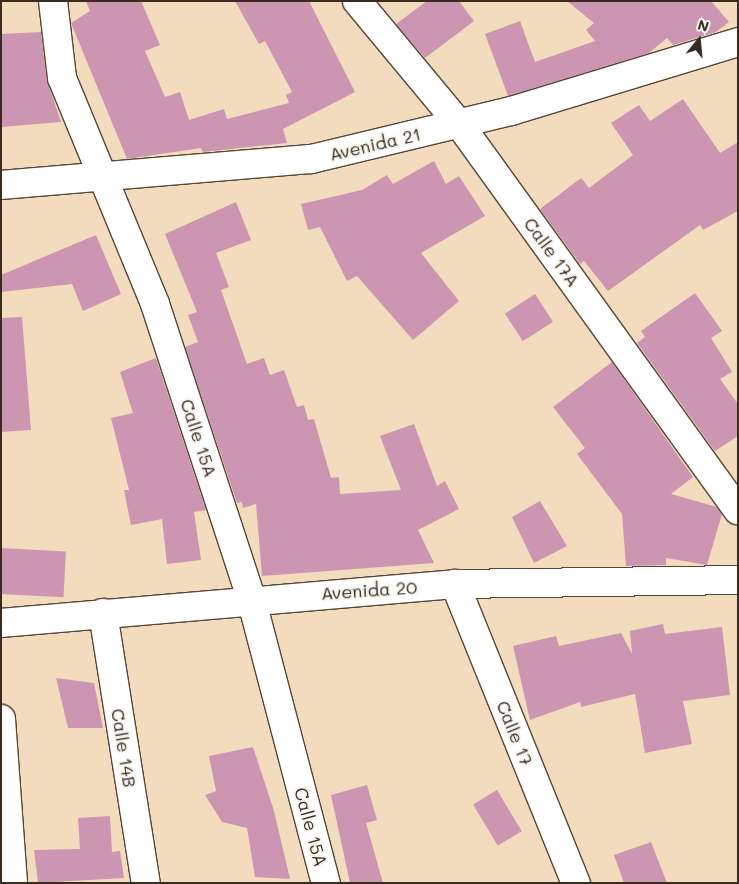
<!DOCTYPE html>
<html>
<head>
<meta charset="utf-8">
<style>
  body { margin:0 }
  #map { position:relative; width:739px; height:884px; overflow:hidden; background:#f3dcbd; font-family:Mali,sans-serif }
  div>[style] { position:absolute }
  .building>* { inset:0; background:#cc96b2; transform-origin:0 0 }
  .roads { filter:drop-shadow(1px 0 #574536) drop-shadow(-1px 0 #574536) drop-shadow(0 1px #574536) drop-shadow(0 -1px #574536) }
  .street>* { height:28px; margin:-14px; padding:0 14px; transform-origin:14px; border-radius:14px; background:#fff }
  span { translate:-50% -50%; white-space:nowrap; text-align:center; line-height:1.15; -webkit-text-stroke:4.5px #f6f6f2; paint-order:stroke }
  .street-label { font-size:18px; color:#3b2a1e }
  .frame { position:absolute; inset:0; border:2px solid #3b2a1e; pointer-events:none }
  .north { position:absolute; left:674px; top:15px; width:50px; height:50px; -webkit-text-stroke:4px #f6f6f2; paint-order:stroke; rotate:17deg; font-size:14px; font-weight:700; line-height:20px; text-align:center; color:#3b2a1e }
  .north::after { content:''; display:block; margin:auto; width:18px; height:22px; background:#3b2a1e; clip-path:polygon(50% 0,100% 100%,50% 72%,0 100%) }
</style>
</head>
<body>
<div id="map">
  <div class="building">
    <i style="clip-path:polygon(86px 1px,141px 1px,160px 45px,145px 51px,165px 97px,180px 92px,189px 120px,224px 109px,227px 119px,289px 103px,286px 95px,292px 92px,265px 41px,259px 44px,235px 1px,309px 1px,355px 92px,283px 129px,287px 143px,203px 152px,201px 148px,127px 159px,71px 23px,90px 11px)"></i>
    <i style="clip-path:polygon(427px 1px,459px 1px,474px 21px,425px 58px,396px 24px)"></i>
    <i style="clip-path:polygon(567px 1px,711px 1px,729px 22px,716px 32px,673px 45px,667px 38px,649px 53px,508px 96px,485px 34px,520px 21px,535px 62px,595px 41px,586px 30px,594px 23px)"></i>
    <i style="clip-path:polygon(41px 32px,47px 80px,61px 122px,2px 127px,1px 34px)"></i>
    <i style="clip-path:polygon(683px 99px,720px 153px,738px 142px,738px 211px,703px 230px,700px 225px,608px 291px,584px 261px,580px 264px,540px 209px,581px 178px,589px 188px,633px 155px,611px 123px,639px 105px,650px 121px)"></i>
    <i style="clip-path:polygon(434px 161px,446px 184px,459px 176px,485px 216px,421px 253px,459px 301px,413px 340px,357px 276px,347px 281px,320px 227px,308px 230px,301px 204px,362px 190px,387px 175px,393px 184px)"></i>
    <i style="clip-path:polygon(236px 202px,251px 240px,216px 253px,229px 287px,221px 290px,247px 364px,264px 358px,270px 375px,284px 370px,297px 407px,304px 405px,308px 420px,314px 419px,331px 478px,339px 477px,340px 494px,401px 490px,380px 436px,414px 424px,437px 486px,445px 481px,459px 509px,418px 530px,434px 563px,262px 576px,256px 504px,243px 508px,242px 502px,237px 503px,185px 347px,198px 342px,188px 315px,197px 312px,165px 234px)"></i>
    <i style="clip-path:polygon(96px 235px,121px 294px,83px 311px,72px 284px,1px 292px,1px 275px)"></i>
    <i style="clip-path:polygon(695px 293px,722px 331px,711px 338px,732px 372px,720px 379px,738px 404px,738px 436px,715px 451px,637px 343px,645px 337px,641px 331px)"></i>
    <i style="left:535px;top:294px;width:33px;height:36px;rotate:57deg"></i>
    <i style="clip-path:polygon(22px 317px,31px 430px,1px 432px,1px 318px)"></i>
    <i style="clip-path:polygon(156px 358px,206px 510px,194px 512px,201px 560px,167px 564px,162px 519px,131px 525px,124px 490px,129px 490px,111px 418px,133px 413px,120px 372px)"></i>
    <i style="clip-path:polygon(612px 362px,693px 477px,671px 494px,717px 507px,722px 514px,707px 565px,666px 558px,666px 565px,626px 566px,622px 514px,577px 454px,585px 448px,553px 407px)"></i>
    <i style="clip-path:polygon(540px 501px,567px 546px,534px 563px,512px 517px)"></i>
    <i style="left:1px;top:548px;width:65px;height:46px;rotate:3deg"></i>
    <i style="clip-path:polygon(663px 624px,665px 634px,722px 627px,730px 695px,683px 701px,692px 744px,645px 753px,635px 694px,581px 707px,580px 702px,530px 720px,513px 646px,556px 636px,559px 646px,621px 633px,632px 654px,630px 631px)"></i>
    <i style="clip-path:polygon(56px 678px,94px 683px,103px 728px,68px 728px)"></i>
    <i style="clip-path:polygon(253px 747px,274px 811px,290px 879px,255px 877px,247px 828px,222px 822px,205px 795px,216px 791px,209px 756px)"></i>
    <i style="clip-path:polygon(367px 785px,377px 820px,366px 823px,383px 883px,350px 883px,331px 795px)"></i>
    <i style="left:497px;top:790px;width:48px;height:28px;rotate:59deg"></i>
    <i style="clip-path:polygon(110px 816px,112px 852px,120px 851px,124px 878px,38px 883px,34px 850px,80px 849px,78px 818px)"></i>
    <i style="clip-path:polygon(651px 842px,667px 883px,624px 883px,614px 855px)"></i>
  </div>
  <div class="roads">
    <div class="street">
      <i style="left:53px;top:1px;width:78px;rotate:83.3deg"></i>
      <i style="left:62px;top:78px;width:244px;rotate:67.6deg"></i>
      <i style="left:155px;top:304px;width:309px;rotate:71.9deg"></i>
      <i style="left:251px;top:598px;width:295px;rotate:75.3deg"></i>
      <i style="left:357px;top:1px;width:161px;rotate:50.3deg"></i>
      <i style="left:460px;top:125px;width:475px;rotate:54.2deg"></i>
      <i style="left:1px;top:185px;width:311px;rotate:-4.8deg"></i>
      <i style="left:311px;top:159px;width:206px;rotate:-13.5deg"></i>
      <i style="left:511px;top:111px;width:237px;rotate:-16.9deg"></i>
      <i style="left:455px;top:584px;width:323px;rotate:68deg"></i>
      <i style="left:103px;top:613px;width:273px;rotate:81deg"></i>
      <i style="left:1px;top:623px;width:456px;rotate:-4.9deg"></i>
      <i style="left:455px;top:584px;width:283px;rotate:-0.8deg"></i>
      <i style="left:1px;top:719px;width:164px;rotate:85.8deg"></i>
    </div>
  </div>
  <div class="street-label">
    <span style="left:375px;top:144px;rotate:-13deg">Avenida 21</span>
    <span style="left:552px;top:252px;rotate:54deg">Calle 17A</span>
    <span style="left:199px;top:438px;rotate:72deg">Calle 15A</span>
    <span style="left:369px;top:590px;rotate:-4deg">Avenida 20</span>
    <span style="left:515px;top:733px;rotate:68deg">Calle 17</span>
    <span style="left:124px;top:748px;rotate:81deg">Calle 14B</span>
    <span style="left:311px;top:827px;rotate:75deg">Calle 15A</span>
  </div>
  <div class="frame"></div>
  <div class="north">N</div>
</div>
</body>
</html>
